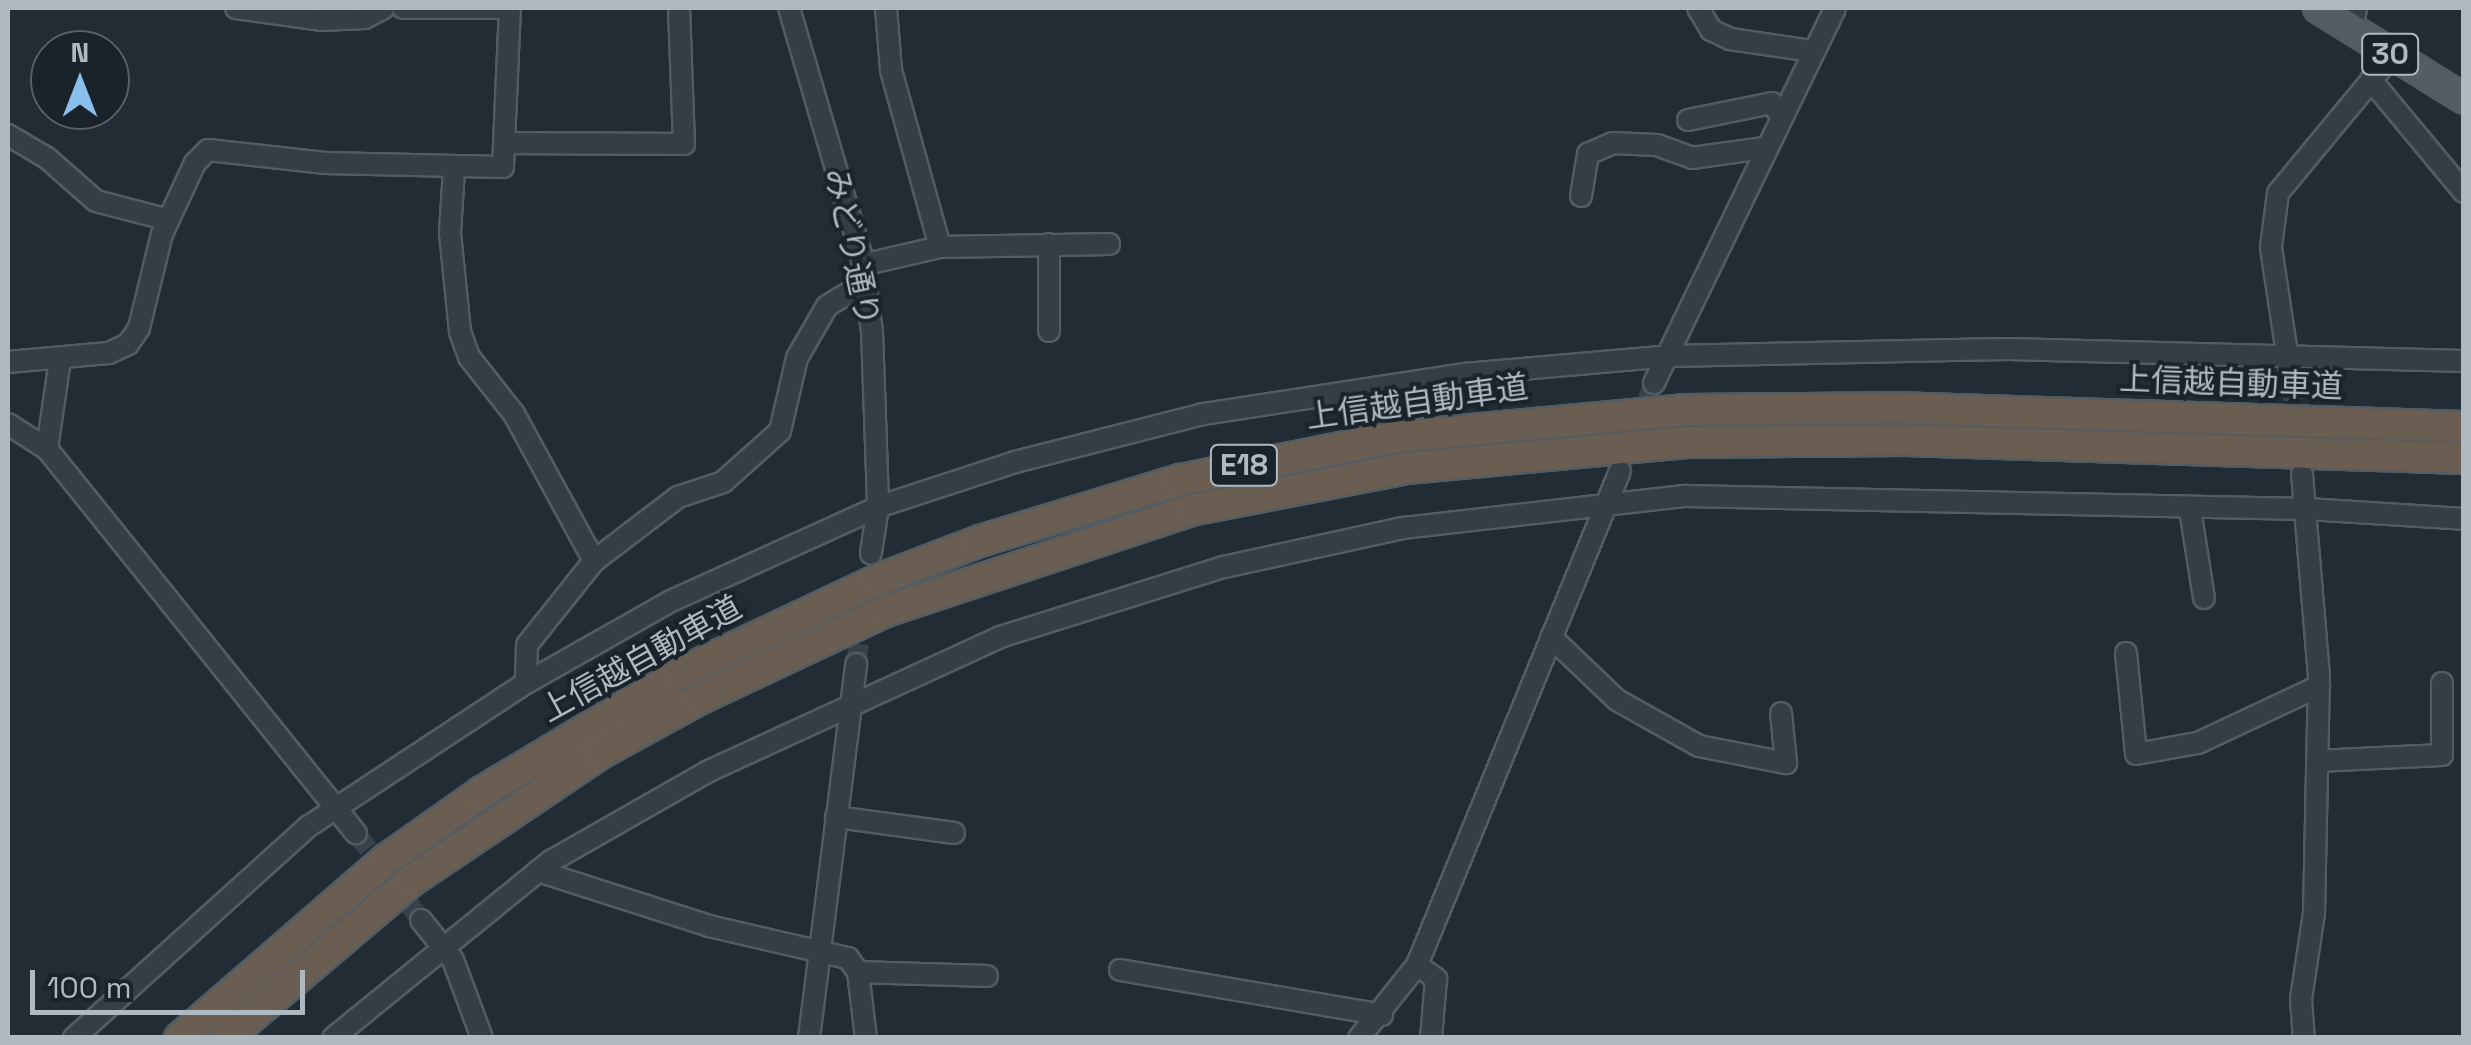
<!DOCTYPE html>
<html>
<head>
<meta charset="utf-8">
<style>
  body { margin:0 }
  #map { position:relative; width:2471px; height:1045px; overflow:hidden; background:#222c34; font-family:"Space Grotesk","Noto Sans JP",sans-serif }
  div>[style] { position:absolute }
  .minor-tunnel>* { height:20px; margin-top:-10px; transform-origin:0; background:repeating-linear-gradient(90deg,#374149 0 20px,transparent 0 30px) }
  .roads { filter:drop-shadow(2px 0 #525c63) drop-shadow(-2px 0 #525c63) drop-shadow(0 2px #525c63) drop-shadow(0 -2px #525c63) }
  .minor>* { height:20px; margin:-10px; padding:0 10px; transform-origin:10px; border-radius:10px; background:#353e45 }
  .major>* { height:28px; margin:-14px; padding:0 14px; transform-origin:14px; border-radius:14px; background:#535d65 }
  .highway>* { height:30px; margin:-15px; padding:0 15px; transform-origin:15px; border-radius:15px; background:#6a5e53 }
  span { translate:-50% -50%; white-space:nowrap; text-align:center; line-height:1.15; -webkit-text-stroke:8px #1a232a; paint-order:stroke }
  .shield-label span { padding:2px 8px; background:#1a232a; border:2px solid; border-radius:8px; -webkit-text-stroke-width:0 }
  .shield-label { font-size:30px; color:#afb9c2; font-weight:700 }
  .street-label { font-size:32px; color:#afb9c2 }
  .frame { position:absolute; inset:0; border:10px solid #afb9c2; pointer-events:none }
  .north { position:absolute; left:30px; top:30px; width:100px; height:100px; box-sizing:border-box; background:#1a232a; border:2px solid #565f67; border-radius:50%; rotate:0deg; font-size:28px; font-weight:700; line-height:40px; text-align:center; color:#afb9c2 }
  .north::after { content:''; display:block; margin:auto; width:35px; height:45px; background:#8abeec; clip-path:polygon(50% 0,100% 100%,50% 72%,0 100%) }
  .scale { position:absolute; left:30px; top:970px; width:275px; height:45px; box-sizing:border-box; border:5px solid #afb9c2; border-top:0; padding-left:12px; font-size:30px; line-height:35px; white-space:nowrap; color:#afb9c2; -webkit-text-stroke:8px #1a232a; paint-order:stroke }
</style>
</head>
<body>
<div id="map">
  <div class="minor-tunnel">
    <i style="left:2291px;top:380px;width:53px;rotate:83.5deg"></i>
    <i style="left:1626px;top:456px;width:78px;rotate:-69deg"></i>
    <i style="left:856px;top:664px;width:50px;rotate:-82deg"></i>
    <i style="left:356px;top:833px;width:109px;rotate:53.2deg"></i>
  </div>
  <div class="roads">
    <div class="minor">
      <i style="left:236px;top:8px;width:86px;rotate:8deg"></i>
      <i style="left:321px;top:20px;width:44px;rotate:-2.6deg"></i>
      <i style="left:365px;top:18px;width:21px;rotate:-28deg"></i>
      <i style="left:403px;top:8px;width:107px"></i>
      <i style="left:789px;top:8px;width:256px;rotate:73.7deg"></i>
      <i style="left:861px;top:254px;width:78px;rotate:81.9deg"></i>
      <i style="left:872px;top:331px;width:176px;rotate:88deg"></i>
      <i style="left:878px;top:507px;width:47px;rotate:98.7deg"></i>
      <i style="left:1698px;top:8px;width:26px;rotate:59deg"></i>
      <i style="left:1711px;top:30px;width:21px;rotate:25deg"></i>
      <i style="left:1730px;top:39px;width:82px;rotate:8.4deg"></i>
      <i style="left:2352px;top:29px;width:21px;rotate:-79deg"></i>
      <i style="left:2371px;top:80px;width:146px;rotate:50.3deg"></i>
      <i style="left:1688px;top:120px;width:86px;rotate:-11.4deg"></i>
      <i style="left:1772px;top:103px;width:14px;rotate:56deg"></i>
      <i style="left:8px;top:135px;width:45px;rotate:30.5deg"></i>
      <i style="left:47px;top:158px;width:65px;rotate:41.3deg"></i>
      <i style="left:96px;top:201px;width:75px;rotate:14.6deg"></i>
      <i style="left:504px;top:143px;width:180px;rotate:0.3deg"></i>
      <i style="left:684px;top:144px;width:136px;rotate:-92.1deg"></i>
      <i style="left:454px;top:169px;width:64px;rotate:93.6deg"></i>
      <i style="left:450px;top:233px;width:100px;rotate:84.2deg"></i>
      <i style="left:460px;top:332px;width:27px;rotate:70deg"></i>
      <i style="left:469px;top:357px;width:73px;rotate:51.7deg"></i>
      <i style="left:514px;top:414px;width:167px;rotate:61.4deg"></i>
      <i style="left:594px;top:561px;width:107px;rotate:128.6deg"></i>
      <i style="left:527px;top:645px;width:38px;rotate:92deg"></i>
      <i style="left:1581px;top:196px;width:43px;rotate:-80.5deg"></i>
      <i style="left:1588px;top:154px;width:27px;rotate:-24deg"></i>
      <i style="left:1613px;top:143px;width:44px;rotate:2.6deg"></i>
      <i style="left:1657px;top:145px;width:37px;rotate:20deg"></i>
      <i style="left:1692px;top:158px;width:73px;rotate:-7.9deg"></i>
      <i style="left:1049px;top:244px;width:87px;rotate:90deg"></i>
      <i style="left:940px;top:247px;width:169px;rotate:-1deg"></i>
      <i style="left:862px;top:265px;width:80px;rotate:-13deg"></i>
      <i style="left:940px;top:247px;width:184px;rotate:-105.5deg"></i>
      <i style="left:891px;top:70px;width:62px;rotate:-94.6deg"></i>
      <i style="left:8px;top:362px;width:101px;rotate:-5.1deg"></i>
      <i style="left:109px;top:353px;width:21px;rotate:-25deg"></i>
      <i style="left:128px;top:344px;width:19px;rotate:-55deg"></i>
      <i style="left:139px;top:328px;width:97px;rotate:-76.3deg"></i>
      <i style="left:162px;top:234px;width:78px;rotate:-65.1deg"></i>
      <i style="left:195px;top:163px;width:18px;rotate:-45deg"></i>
      <i style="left:208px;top:150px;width:118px;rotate:6.3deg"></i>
      <i style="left:325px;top:163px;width:178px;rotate:1.3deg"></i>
      <i style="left:503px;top:167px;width:159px;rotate:-87.5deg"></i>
      <i style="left:2291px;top:380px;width:134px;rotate:-98.6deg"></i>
      <i style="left:2271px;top:247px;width:54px;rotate:-82.6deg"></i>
      <i style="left:2278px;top:193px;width:179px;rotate:-50.4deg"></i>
      <i style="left:1654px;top:383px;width:416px;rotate:-64.2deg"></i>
      <i style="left:8px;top:424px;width:46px;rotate:32.7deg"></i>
      <i style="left:47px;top:449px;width:493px;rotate:51.2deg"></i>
      <i style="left:47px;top:449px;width:90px;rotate:-81.7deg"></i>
      <i style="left:2302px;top:474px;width:202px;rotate:85.2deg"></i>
      <i style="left:2319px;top:675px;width:238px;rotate:91.2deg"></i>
      <i style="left:2314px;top:913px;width:87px;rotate:98.6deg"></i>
      <i style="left:2301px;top:999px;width:39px;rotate:86deg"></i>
      <i style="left:2190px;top:509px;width:90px;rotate:81.1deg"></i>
      <i style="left:594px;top:561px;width:106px;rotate:-37.3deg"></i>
      <i style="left:678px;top:497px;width:47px;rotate:-18.4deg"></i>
      <i style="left:723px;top:482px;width:76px;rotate:-41.8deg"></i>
      <i style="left:780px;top:431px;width:75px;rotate:-76.9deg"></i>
      <i style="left:797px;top:358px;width:60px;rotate:-60deg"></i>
      <i style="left:827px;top:306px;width:44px;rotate:-31.2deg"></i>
      <i style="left:1551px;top:637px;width:91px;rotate:43.7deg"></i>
      <i style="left:1617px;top:700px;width:94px;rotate:29.3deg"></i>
      <i style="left:1699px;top:746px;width:89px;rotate:11.1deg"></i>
      <i style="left:1786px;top:763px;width:50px;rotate:-95.7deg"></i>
      <i style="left:2126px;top:653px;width:101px;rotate:84.3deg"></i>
      <i style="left:2136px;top:754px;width:63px;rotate:-10.1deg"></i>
      <i style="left:2198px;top:743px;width:134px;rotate:-25.2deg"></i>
      <i style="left:2317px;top:761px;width:125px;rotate:-2.7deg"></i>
      <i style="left:2442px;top:755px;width:72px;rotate:-90deg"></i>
      <i style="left:836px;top:817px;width:119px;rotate:7.7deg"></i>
      <i style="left:538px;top:871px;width:180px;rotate:17.8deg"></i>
      <i style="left:709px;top:926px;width:143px;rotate:13deg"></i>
      <i style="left:848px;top:958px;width:17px;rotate:54deg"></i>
      <i style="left:858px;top:972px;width:66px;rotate:83.1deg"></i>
      <i style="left:421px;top:920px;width:51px;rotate:51.3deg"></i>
      <i style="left:453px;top:960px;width:83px;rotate:69.6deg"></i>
      <i style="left:1417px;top:965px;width:24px;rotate:36deg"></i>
      <i style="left:1436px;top:979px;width:59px;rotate:94.8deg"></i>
      <i style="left:1120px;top:970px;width:266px;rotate:9.7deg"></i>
      <i style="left:858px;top:972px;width:129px;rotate:1.8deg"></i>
      <i style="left:74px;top:1038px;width:316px;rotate:-42.1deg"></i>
      <i style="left:309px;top:826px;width:260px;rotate:-33.4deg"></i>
      <i style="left:526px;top:683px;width:167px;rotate:-29.5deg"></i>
      <i style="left:671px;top:601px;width:227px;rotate:-24.4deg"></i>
      <i style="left:878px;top:507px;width:144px;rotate:-18.2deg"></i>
      <i style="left:1015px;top:462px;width:194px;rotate:-14.3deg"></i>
      <i style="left:1203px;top:414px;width:265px;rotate:-8.7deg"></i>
      <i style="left:1465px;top:374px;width:205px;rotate:-5deg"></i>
      <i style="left:1669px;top:356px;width:340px;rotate:-1.2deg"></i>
      <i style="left:2009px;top:349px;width:455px;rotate:1.5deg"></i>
      <i style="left:333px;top:1038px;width:281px;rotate:-39.1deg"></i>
      <i style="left:551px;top:861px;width:182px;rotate:-29.7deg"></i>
      <i style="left:709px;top:771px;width:320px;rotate:-24.7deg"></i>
      <i style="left:1000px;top:637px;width:235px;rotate:-17.4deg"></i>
      <i style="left:1224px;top:567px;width:183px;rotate:-12.3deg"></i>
      <i style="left:1403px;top:528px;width:284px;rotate:-6.5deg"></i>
      <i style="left:1685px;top:496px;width:622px;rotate:1.2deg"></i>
      <i style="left:2307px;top:509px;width:157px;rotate:3.6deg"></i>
      <i style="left:809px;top:1038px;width:377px;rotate:-82.8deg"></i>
      <i style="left:1359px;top:1038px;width:93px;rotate:-51.5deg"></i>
      <i style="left:1417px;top:965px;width:534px;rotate:-67.66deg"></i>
    </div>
    <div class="major">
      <i style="left:2318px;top:8px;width:172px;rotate:31.9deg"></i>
    </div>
    <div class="highway">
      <i style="left:180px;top:1038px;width:274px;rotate:-40.9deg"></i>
      <i style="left:387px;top:859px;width:116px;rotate:-35.2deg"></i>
      <i style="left:482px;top:792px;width:230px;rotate:-30.9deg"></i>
      <i style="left:679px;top:674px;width:220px;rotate:-25.3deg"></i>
      <i style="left:878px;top:580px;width:109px;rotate:-20.9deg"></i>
      <i style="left:980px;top:541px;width:209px;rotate:-17deg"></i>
      <i style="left:1180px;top:480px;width:219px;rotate:-11.3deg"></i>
      <i style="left:1395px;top:437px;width:290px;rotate:-5.3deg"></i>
      <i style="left:1684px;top:410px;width:211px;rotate:-0.5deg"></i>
      <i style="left:1895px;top:408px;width:569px;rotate:1.91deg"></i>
      <i style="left:226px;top:1038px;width:243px;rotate:-40.3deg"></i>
      <i style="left:411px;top:881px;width:227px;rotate:-34deg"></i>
      <i style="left:599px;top:754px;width:116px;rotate:-28.8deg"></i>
      <i style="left:701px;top:698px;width:204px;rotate:-25.2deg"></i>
      <i style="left:886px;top:611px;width:321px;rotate:-18.3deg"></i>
      <i style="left:1191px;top:510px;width:220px;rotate:-11deg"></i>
      <i style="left:1407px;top:468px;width:281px;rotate:-5.3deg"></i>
      <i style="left:1687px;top:442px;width:218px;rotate:-0.5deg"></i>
      <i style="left:1905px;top:440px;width:559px;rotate:1.84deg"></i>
    </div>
  </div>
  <div class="shield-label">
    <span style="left:2390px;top:54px">30</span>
    <span style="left:1244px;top:465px">E18</span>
  </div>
  <div class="street-label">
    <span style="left:852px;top:247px;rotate:78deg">みどり通り</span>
    <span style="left:2231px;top:383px;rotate:2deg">上信越自動車道</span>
    <span style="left:1417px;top:402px;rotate:-8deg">上信越自動車道</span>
    <span style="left:641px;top:659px;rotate:-29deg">上信越自動車道</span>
  </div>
  <div class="frame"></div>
  <div class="north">N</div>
  <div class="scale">100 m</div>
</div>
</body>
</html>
